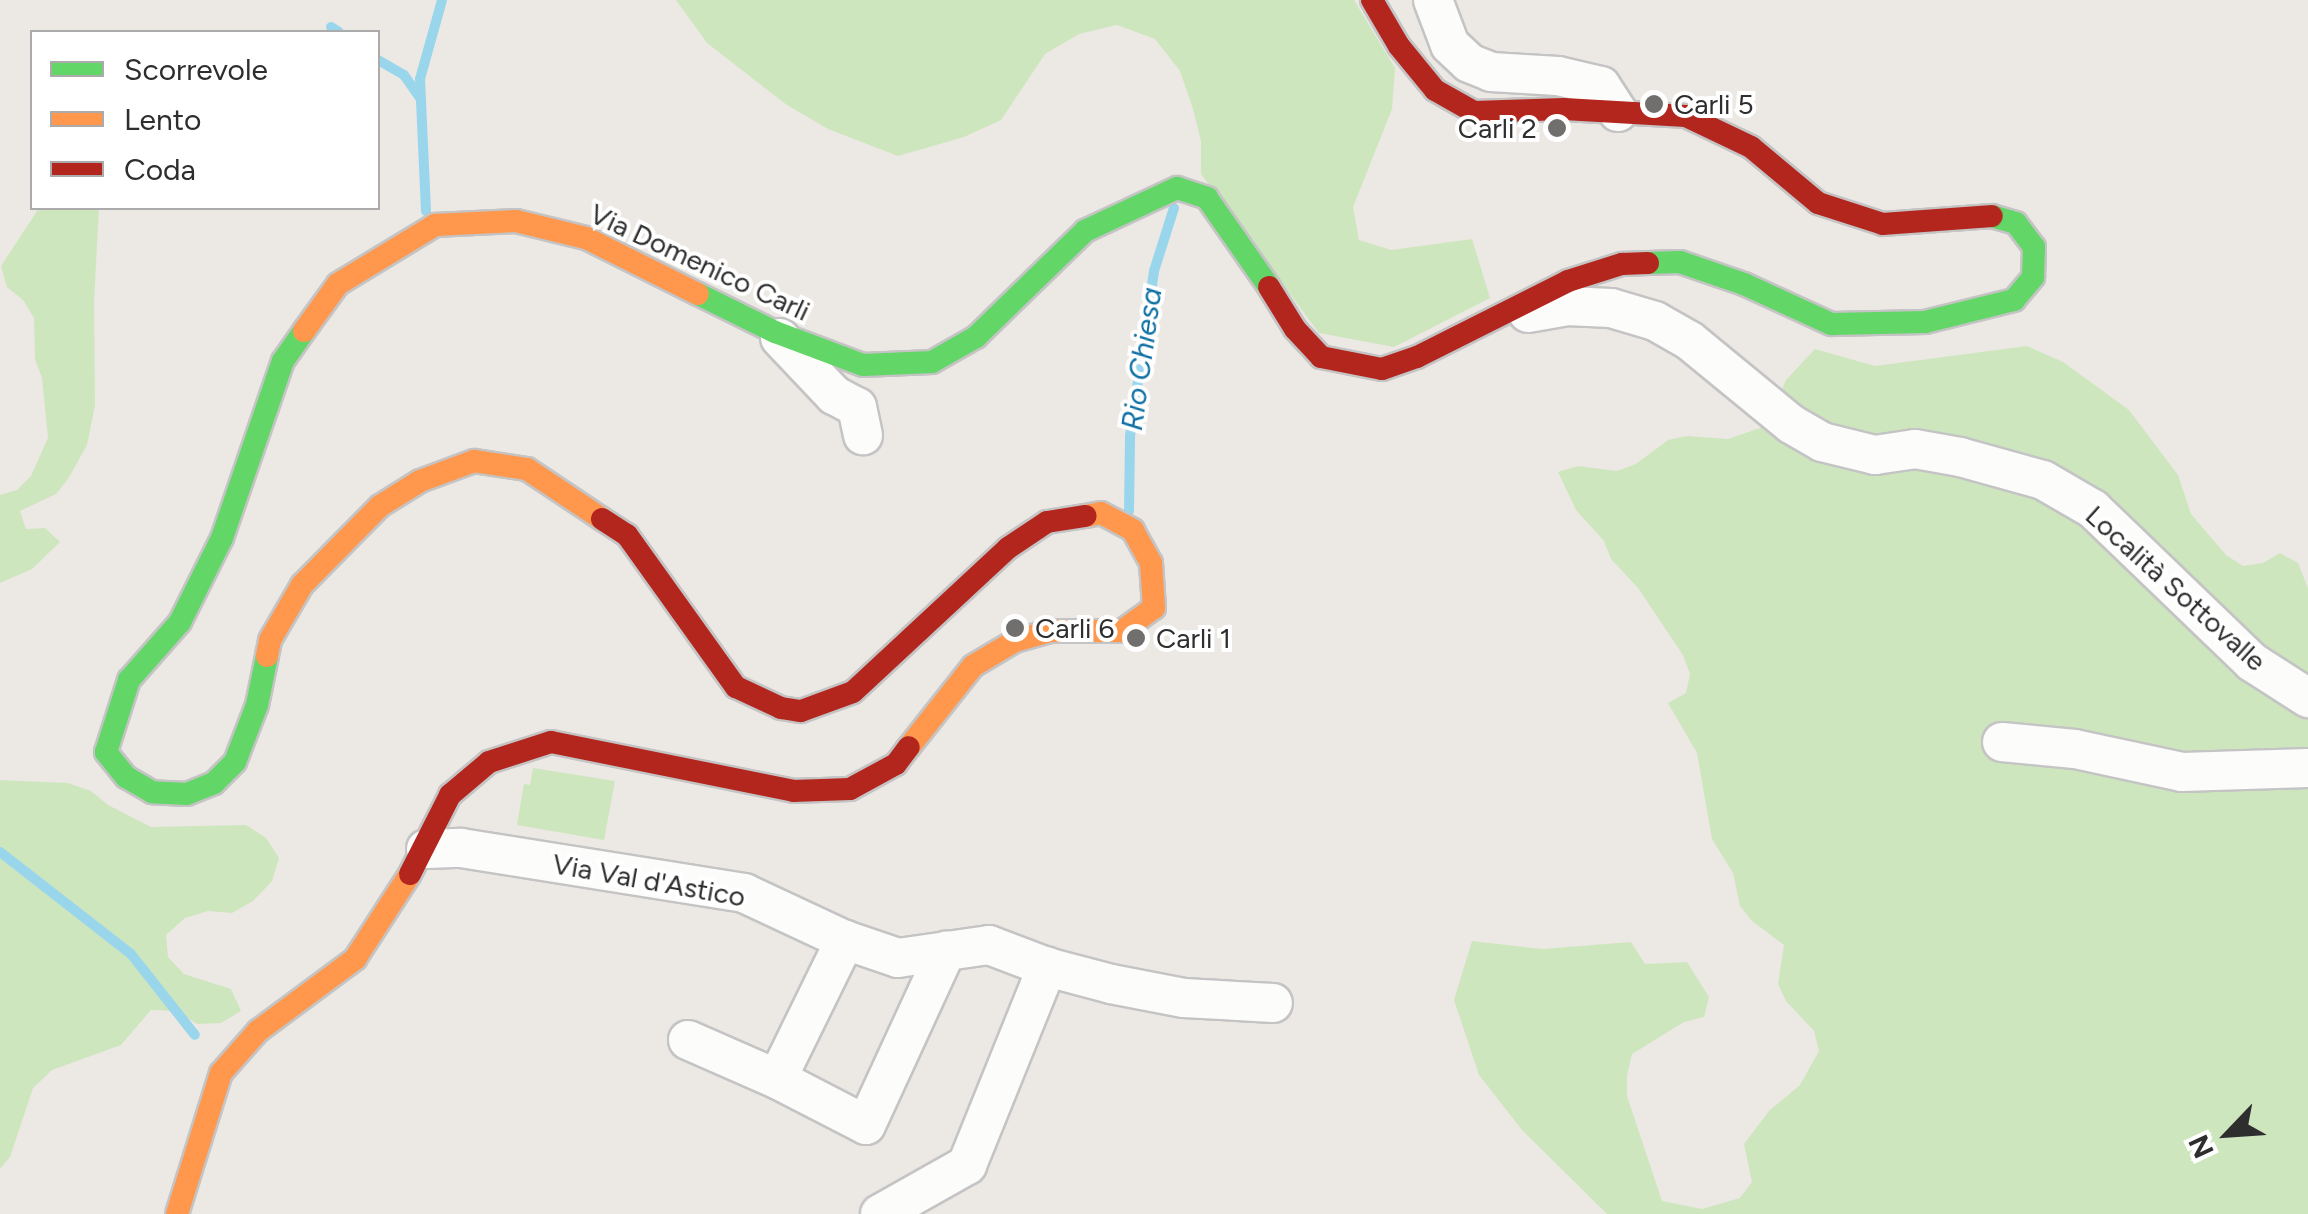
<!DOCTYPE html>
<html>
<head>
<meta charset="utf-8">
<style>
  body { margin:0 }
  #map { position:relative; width:2308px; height:1214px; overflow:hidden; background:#ece8e4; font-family:Figtree,sans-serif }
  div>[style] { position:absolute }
  .green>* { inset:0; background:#cee6be }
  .stream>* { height:10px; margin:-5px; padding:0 5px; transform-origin:5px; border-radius:5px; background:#99d6ec }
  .roads { filter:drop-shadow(2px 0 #c5c4c5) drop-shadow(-2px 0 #c5c4c5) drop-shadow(0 2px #c5c4c5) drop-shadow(0 -2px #c5c4c5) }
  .street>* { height:38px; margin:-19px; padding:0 19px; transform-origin:19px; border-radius:19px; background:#fcfcfb }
  .fast>* { height:22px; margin:-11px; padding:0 11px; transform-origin:11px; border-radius:11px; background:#63d668 }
  .slow>* { height:22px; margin:-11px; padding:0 11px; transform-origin:11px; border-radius:11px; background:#ff974d }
  .jam>* { height:22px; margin:-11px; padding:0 11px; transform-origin:11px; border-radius:11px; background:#b3261e }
  .dots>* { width:28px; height:28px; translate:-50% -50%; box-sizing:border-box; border:5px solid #fff; border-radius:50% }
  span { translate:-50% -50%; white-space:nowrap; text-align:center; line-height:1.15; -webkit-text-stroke:8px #fff; paint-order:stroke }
  .poi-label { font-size:28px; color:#2e2e2e }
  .left { translate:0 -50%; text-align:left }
  .right { translate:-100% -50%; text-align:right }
  .street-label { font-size:28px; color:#2e2e2e }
  .water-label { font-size:30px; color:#0d6fa3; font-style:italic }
  .legend { position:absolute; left:30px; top:30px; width:350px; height:180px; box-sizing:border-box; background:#fff; border:2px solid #ababab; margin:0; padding:12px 18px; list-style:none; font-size:30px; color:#2e2e2e }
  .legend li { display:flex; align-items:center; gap:20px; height:50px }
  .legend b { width:50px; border:2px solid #ababab }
  .north { position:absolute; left:2178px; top:1084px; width:100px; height:100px; -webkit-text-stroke:8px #fff; paint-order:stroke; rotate:245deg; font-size:28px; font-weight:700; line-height:40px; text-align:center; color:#2e2e2e }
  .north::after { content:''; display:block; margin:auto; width:35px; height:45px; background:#2e2e2e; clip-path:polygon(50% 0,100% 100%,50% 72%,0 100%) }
</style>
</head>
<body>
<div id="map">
  <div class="green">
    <i style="clip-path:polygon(676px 0,1354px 0,1395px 68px,1392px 109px,1353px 207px,1359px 240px,1391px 250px,1472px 239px,1490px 298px,1394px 347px,1319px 333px,1201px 174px,1201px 141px,1193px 109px,1180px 71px,1155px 39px,1117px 25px,1079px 34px,1045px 54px,1001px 120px,964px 137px,898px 156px,828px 129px,787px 105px,707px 43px)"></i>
    <i style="clip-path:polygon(39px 208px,99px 208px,94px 302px,95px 405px,87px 445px,68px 479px,56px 494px,20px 511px,26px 529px,45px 528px,60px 542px,32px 569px,0 583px,0 495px,17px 490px,31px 476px,48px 438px,42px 378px,35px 359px,34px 318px,23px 300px,7px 287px,1px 266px)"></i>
    <i style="clip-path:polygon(2027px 346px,2063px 362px,2129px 410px,2178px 475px,2191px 514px,2226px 555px,2243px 566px,2263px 563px,2280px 553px,2298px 563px,2308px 588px,2308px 1214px,1607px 1214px,1522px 1130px,1479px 1075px,1454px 1000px,1472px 941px,1542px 949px,1631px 942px,1645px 964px,1687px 962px,1709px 997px,1704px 1017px,1684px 1022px,1632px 1054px,1627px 1075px,1627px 1096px,1662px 1201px,1702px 1209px,1740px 1198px,1752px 1182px,1744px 1144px,1769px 1111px,1800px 1085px,1819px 1051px,1814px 1031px,1786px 1001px,1778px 984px,1784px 945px,1752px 921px,1740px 906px,1733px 873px,1712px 839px,1697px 753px,1668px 703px,1686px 693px,1690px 674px,1683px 655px,1638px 588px,1611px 559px,1604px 541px,1576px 510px,1558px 472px,1578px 466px,1617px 471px,1636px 464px,1668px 440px,1687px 436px,1728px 439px,1766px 426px,1786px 380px,1815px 349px,1875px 366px)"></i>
    <i style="clip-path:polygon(533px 768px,615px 781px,604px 840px,517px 825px,524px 784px,530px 785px)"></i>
    <i style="clip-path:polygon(0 780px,68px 783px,91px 791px,108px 805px,151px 827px,246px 825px,266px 838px,279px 858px,272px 881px,253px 901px,232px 913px,208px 911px,185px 918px,166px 935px,168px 957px,184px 974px,231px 989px,241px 1011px,221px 1023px,197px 1024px,176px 1011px,151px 1010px,121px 1045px,52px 1070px,33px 1088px,10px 1157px,0 1169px)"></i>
  </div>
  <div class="stream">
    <i style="left:331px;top:27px;width:9px;rotate:32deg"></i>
    <i style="left:378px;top:60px;width:30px;rotate:30deg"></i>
    <i style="left:404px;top:75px;width:28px;rotate:55deg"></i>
    <i style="left:426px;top:211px;width:132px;rotate:-92.6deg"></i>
    <i style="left:420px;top:79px;width:82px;rotate:-74.4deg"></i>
    <i style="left:1129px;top:511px;width:75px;rotate:-89.2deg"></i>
    <i style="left:1130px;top:436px;width:167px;rotate:-81.7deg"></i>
    <i style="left:1154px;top:271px;width:66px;rotate:-72.4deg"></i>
    <i style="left:0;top:852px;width:166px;rotate:37.9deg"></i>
    <i style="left:131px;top:954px;width:103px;rotate:51.7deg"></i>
  </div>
  <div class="roads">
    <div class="street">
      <i style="left:1433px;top:0;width:48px;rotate:69.3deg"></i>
      <i style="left:1450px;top:45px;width:26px;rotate:43deg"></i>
      <i style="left:1469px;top:63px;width:24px;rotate:22deg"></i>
      <i style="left:1491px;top:72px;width:67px;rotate:3.4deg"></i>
      <i style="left:1558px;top:76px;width:44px;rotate:13.1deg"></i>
      <i style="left:1601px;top:86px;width:31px;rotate:57deg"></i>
      <i style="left:1528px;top:313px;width:39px;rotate:-10deg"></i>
      <i style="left:1566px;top:306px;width:45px;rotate:2.5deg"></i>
      <i style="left:1611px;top:308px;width:46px;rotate:16.5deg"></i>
      <i style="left:1655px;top:321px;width:40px;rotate:29.7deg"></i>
      <i style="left:1690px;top:341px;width:131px;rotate:39.4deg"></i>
      <i style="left:1791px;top:424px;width:36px;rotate:30deg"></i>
      <i style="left:1822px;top:442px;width:55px;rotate:13.8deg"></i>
      <i style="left:1875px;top:455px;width:40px;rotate:-8.5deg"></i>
      <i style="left:1915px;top:449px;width:46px;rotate:10.1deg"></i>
      <i style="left:1960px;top:457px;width:86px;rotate:15.5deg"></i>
      <i style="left:2043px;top:480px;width:58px;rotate:30.1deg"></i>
      <i style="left:2093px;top:509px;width:221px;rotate:43.9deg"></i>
      <i style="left:2252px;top:662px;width:67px;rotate:32.7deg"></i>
      <i style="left:780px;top:338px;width:79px;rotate:46.5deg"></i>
      <i style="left:834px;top:395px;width:26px;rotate:28deg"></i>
      <i style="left:857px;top:407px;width:29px;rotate:78deg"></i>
      <i style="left:2002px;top:742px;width:73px;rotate:5.5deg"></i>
      <i style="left:2075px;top:749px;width:109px;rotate:12.1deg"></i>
      <i style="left:2182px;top:772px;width:126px;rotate:-1.8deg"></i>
      <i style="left:426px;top:849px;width:35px;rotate:-2deg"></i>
      <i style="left:461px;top:848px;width:287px;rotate:9deg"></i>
      <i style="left:744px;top:893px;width:111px;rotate:25deg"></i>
      <i style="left:845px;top:940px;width:56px;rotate:18.8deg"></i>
      <i style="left:898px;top:958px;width:92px;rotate:-8.1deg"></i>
      <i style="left:989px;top:945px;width:62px;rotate:20.8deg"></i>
      <i style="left:1047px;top:967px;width:66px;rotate:14.9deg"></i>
      <i style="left:1111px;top:984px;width:74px;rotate:10.9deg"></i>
      <i style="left:1184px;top:998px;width:89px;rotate:3.2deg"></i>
      <i style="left:688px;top:1040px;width:97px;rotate:23.7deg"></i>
      <i style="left:777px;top:1079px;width:155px;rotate:-63.9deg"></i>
      <i style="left:777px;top:1079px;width:100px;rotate:27.3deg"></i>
      <i style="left:866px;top:1125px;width:192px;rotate:-65.3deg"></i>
      <i style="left:880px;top:1214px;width:100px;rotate:-29.4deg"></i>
      <i style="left:967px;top:1165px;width:214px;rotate:-68deg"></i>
    </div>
    <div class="fast">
      <i style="left:1648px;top:263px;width:32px;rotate:-2deg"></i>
      <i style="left:1680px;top:262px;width:68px;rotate:19deg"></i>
      <i style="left:1744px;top:284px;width:96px;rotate:24.7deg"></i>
      <i style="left:1831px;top:324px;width:94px;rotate:-1.2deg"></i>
      <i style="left:1925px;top:322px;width:92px;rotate:-13.9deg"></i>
      <i style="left:2014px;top:300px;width:30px;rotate:-50deg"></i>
      <i style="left:2033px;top:277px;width:30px;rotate:-88deg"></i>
      <i style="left:2034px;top:247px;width:30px;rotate:-127deg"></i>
      <i style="left:2016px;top:223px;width:25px;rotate:-164deg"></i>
      <i style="left:698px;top:294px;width:86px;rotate:26.3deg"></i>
      <i style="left:775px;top:332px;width:94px;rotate:20.6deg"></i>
      <i style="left:863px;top:365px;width:69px;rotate:-2.5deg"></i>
      <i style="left:932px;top:362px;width:51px;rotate:-29.6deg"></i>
      <i style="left:976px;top:337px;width:152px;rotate:-44.2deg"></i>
      <i style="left:1085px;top:231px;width:102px;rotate:-25.1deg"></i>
      <i style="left:1177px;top:188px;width:32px;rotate:18deg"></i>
      <i style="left:1207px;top:198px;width:108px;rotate:55.1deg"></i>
      <i style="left:267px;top:656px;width:50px;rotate:101.5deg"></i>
      <i style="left:257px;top:705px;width:61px;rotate:111.1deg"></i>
      <i style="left:235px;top:762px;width:30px;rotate:135deg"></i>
      <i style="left:214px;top:783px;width:29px;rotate:158deg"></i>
      <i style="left:187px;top:794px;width:35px;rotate:-177deg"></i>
      <i style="left:152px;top:792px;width:30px;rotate:-150deg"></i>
      <i style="left:126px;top:777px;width:32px;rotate:-129deg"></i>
      <i style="left:106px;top:752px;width:76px;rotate:-72.3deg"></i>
      <i style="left:129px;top:680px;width:77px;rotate:-48.7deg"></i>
      <i style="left:180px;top:622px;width:94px;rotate:-63.4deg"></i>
      <i style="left:222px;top:538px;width:187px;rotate:-71deg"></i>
      <i style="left:283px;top:361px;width:37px;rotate:-55deg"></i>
    </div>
    <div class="slow">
      <i style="left:304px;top:331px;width:58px;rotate:-54.1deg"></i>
      <i style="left:338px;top:284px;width:114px;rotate:-31.3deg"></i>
      <i style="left:435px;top:225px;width:81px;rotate:-2.8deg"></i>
      <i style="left:516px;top:221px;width:72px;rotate:13.7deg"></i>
      <i style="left:586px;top:238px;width:125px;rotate:26.6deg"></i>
      <i style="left:267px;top:656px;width:16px;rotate:-79deg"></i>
      <i style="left:270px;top:640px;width:64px;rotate:-59.8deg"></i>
      <i style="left:302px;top:585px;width:111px;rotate:-45.4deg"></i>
      <i style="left:380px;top:506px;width:47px;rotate:-32deg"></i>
      <i style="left:420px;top:481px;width:58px;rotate:-20.3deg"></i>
      <i style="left:474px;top:461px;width:54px;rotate:8.6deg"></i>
      <i style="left:527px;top:469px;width:90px;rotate:33.7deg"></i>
      <i style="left:909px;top:747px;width:103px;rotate:-51.7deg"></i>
      <i style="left:973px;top:666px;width:49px;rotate:-30.8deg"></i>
      <i style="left:1015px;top:641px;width:37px;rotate:-16deg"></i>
      <i style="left:1051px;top:631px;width:71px"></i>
      <i style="left:1122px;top:631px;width:39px;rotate:-36deg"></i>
      <i style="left:1154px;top:608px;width:45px;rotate:-93.8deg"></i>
      <i style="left:1151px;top:563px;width:38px;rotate:-119deg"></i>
      <i style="left:1133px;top:530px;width:36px;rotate:-152deg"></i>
      <i style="left:1101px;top:513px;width:15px;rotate:169deg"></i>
      <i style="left:177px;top:1214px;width:148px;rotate:-72.7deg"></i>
      <i style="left:221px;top:1073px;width:56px;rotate:-48.6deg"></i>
      <i style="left:258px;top:1031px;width:121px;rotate:-36.6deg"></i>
      <i style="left:355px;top:959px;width:101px;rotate:-57.1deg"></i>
    </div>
    <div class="jam">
      <i style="left:1372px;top:0;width:53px;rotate:59.6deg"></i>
      <i style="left:1399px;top:46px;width:57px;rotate:50.7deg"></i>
      <i style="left:1435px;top:90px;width:45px;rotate:29.4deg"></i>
      <i style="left:1474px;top:112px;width:90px;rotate:-1.9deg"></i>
      <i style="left:1564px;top:109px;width:122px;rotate:3.3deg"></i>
      <i style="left:1686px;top:116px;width:72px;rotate:25.5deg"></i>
      <i style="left:1751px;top:147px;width:87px;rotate:39.9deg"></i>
      <i style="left:1818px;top:203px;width:68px;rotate:17.9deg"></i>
      <i style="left:1883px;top:224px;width:109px;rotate:-4.2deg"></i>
      <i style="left:1269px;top:287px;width:49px;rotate:58.2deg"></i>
      <i style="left:1295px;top:329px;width:38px;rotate:47deg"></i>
      <i style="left:1321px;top:357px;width:62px;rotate:11.1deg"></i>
      <i style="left:1382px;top:369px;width:37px;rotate:-19deg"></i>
      <i style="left:1417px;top:357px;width:169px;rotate:-26.7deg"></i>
      <i style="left:1568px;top:281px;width:57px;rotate:-17.5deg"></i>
      <i style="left:1622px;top:264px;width:26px;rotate:-2deg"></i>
      <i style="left:602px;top:519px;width:30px;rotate:33deg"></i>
      <i style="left:627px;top:535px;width:187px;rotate:54.4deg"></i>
      <i style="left:736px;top:687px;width:50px;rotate:25deg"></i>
      <i style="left:781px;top:708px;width:20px;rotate:9deg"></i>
      <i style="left:801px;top:711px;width:55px;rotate:-20.1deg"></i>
      <i style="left:853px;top:692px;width:212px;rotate:-42.9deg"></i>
      <i style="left:1008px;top:548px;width:47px;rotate:-33.7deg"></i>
      <i style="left:1047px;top:522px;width:39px;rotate:-9deg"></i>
      <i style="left:410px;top:874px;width:89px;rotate:-63.1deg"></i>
      <i style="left:450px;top:795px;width:51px;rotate:-40.2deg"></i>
      <i style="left:489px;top:762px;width:65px;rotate:-17.9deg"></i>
      <i style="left:551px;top:742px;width:247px;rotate:11.4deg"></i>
      <i style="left:793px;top:791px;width:57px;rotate:-2deg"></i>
      <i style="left:850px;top:789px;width:52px;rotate:-28.5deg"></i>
      <i style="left:896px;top:764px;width:21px;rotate:-53deg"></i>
    </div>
  </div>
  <div class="dots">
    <i style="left:1654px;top:104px;background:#706f6e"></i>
    <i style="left:1557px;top:128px;background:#706f6e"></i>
    <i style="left:1015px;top:628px;background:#706f6e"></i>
    <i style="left:1136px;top:638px;background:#706f6e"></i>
  </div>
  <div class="poi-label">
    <span class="left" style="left:1674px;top:104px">Carli 5</span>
    <span class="right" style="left:1537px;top:128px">Carli 2</span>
    <span class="left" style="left:1035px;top:628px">Carli 6</span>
    <span class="left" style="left:1156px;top:638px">Carli 1</span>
  </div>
  <div class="street-label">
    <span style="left:700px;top:262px;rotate:25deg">Via Domenico Carli</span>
    <span style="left:2176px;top:588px;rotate:42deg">Località Sottovalle</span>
    <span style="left:649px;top:880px;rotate:10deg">Via Val d'Astico</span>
  </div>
  <div class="water-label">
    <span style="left:1142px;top:359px;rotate:-82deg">Rio Chiesa</span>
  </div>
  <ul class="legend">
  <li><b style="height:12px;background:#63d668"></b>Scorrevole</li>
  <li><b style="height:12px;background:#ff974d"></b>Lento</li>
  <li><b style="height:12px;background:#b3261e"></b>Coda</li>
  </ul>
  <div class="north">N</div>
</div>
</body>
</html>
